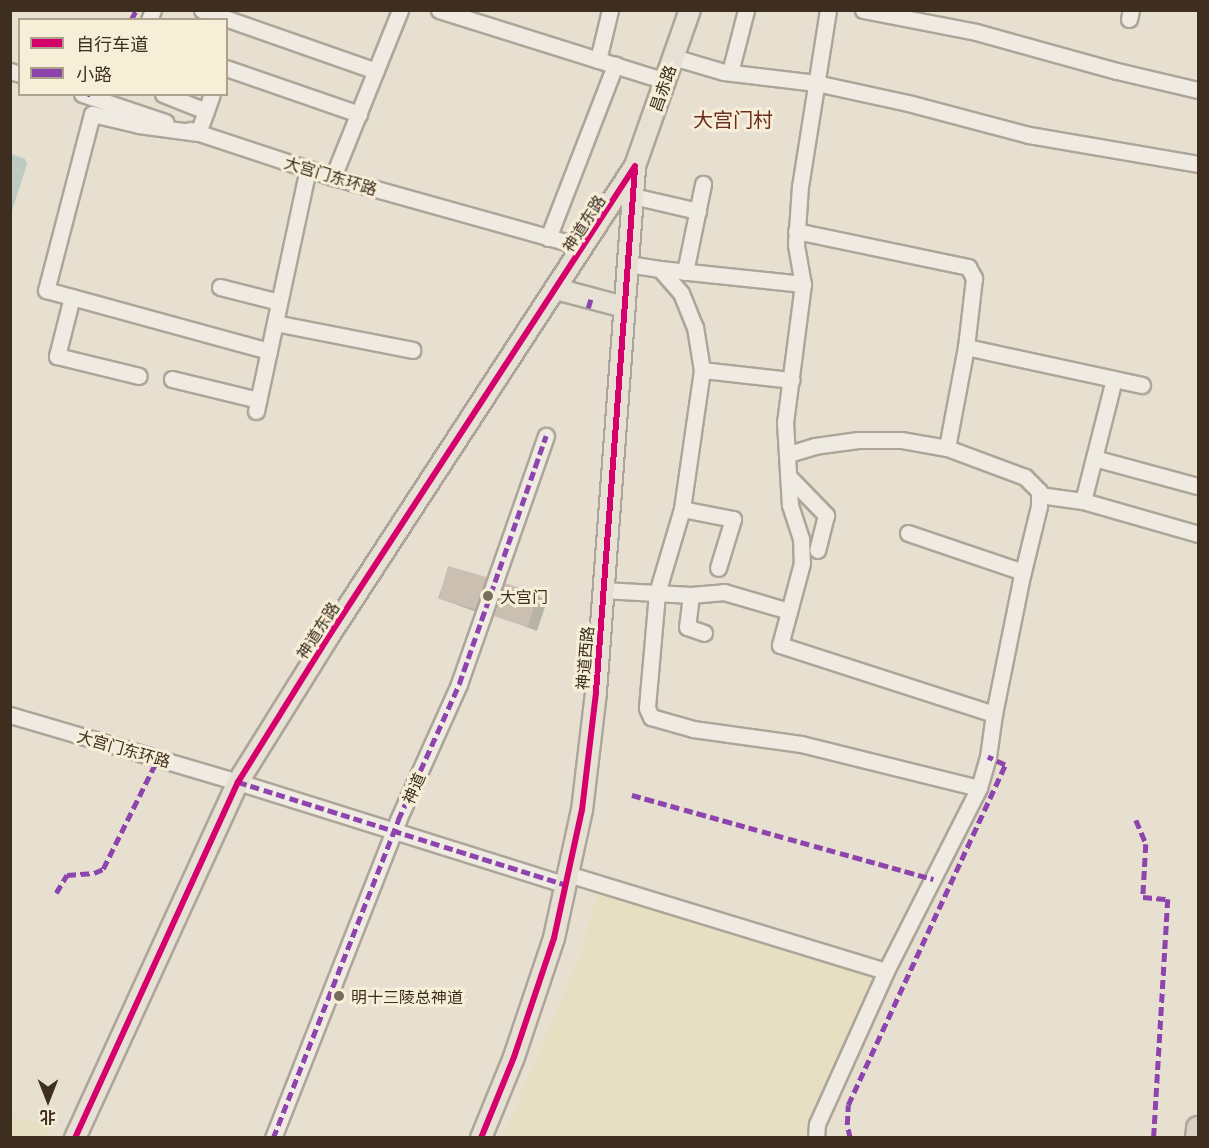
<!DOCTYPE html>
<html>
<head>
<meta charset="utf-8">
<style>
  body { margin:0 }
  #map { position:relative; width:1209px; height:1148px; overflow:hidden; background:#e7e0d1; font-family:Georgia,"Noto Sans SC",serif }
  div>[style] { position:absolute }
  .farmland>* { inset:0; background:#e6dfc2 }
  .water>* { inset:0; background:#bcccc2 }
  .shadow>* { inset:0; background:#0003; transform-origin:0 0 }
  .building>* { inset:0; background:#cbbfb2; transform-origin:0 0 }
  .roads { filter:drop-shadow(2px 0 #ada599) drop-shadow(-2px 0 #ada599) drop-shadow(0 2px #ada599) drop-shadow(0 -2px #ada599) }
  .minor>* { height:15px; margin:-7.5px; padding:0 7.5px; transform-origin:7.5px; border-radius:7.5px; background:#efebe3 }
  .major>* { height:20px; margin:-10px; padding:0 10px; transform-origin:10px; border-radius:10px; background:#e6e1d4 }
  .highway>* { height:22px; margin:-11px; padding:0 11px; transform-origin:11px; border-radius:11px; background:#dad1c2 }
  .quiet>* { height:4.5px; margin-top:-2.25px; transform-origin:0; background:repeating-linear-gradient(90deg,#8e44ad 0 9px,transparent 0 13.5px) }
  .cycleway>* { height:6px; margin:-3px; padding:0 3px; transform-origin:3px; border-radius:3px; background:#d6006c }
  .dots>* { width:16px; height:16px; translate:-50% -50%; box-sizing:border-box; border:3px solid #f7eed8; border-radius:50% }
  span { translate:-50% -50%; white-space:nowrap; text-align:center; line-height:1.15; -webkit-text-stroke:6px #f7eed8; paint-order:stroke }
  .street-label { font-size:16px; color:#3d2e20 }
  .poi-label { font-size:16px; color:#3d2e20 }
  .left { translate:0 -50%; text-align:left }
  .quarter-label { font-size:20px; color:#6b2e1e }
  .frame { position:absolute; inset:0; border:12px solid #3d2e20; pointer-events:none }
  .legend { position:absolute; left:18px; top:18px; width:210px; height:78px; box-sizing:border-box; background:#f7eed8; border:2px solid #ada18e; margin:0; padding:8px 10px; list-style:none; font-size:18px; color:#3d2e20 }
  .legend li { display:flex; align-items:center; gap:12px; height:30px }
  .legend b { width:30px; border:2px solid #ada18e }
  .north { position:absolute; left:18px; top:1070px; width:60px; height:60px; -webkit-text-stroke:4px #f7eed8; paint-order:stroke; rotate:180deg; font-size:16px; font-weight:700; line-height:24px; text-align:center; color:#3d2e20 }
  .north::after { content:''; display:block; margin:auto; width:21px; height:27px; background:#3d2e20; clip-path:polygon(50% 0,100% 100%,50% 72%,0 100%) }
</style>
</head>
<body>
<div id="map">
  <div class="farmland">
    <i style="clip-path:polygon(597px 892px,877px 975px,803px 1137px,503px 1138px,581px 952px)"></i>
    <i style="clip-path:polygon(10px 1117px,11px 1117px,51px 1127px,47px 1137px,11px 1137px)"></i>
  </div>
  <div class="water">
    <i style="clip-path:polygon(11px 154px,25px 159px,27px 164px,11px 214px)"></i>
  </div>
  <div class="shadow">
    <i style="left:449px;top:568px;width:49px;height:32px;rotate:20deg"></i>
    <i style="clip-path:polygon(537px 595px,547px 601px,537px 631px,495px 615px)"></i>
  </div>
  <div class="building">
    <i style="left:448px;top:566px;width:40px;height:34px;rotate:16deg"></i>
    <i style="left:505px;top:583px;width:35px;height:35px;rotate:18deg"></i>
  </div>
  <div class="roads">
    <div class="minor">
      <i style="left:202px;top:10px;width:184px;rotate:19.3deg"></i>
      <i style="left:439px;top:10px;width:237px;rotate:17.4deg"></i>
      <i style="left:828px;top:10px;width:178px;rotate:99deg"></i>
      <i style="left:800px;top:186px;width:59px;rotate:93.9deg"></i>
      <i style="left:796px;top:245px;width:40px;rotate:80deg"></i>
      <i style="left:803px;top:284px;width:139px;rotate:97.4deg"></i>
      <i style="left:785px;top:422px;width:83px;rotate:86.6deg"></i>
      <i style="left:790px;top:505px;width:35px;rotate:72deg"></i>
      <i style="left:801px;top:538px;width:25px;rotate:88deg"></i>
      <i style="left:802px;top:563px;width:85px;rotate:105deg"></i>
      <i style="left:780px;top:645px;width:225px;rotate:17.9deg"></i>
      <i style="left:863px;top:10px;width:115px;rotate:11deg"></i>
      <i style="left:976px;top:32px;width:146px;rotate:15.5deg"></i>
      <i style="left:1117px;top:71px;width:83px;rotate:13.2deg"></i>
      <i style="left:1129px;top:19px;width:9px;rotate:-77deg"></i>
      <i style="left:149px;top:20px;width:11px;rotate:-68deg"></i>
      <i style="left:673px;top:57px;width:53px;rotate:16.4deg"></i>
      <i style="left:724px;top:72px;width:93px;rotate:6.8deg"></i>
      <i style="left:816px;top:83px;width:94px;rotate:12.3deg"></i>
      <i style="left:908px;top:103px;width:125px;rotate:14.8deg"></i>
      <i style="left:1029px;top:135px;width:171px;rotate:9.7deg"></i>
      <i style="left:598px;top:60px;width:51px;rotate:-76.5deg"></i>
      <i style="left:226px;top:68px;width:141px;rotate:19.1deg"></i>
      <i style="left:10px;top:71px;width:10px;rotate:17deg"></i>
      <i style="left:730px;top:72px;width:64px;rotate:-75.5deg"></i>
      <i style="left:82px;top:94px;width:88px;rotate:18.6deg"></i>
      <i style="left:163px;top:94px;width:46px;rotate:21.6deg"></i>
      <i style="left:206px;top:111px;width:23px;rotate:110deg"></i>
      <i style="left:198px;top:133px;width:60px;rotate:-172.3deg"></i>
      <i style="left:139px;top:125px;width:48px;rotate:-166.8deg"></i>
      <i style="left:92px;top:114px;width:182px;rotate:104.6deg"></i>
      <i style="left:46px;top:290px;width:231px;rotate:15.3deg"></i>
      <i style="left:206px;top:111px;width:18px;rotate:-71deg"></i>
      <i style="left:190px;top:130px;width:151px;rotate:18.2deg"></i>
      <i style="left:333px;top:177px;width:260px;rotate:15.6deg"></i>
      <i style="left:333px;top:177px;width:180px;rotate:-68.1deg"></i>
      <i style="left:633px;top:196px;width:67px;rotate:13deg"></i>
      <i style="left:796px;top:231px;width:176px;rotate:11.8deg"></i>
      <i style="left:968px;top:267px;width:13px;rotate:61deg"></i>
      <i style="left:974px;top:278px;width:69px;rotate:96.6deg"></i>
      <i style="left:966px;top:347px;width:103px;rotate:100.7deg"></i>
      <i style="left:548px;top:238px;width:186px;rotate:-68.8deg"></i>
      <i style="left:628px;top:264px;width:32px;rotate:9deg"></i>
      <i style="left:660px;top:269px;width:32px;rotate:49deg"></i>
      <i style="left:681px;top:293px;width:37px;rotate:68deg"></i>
      <i style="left:695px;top:327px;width:44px;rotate:80.8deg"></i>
      <i style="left:702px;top:370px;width:140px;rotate:98.2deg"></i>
      <i style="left:682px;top:509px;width:88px;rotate:106.6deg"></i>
      <i style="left:657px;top:593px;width:115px;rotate:95deg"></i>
      <i style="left:647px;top:708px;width:10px;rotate:66deg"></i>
      <i style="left:651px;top:717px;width:44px;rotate:15.9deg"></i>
      <i style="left:693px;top:729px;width:109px;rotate:7.9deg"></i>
      <i style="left:801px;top:744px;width:183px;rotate:13.9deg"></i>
      <i style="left:979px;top:788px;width:32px;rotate:-74deg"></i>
      <i style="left:988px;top:757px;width:43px;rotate:-82.1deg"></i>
      <i style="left:994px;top:714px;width:137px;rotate:-78.6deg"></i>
      <i style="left:1021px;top:580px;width:76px;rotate:-76.3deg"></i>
      <i style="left:1039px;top:506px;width:15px;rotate:-90deg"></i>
      <i style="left:1039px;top:491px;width:20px;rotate:-135deg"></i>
      <i style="left:1025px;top:477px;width:83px;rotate:-159.6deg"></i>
      <i style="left:947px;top:448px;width:47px;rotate:-170.1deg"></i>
      <i style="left:901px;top:440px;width:43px;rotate:180deg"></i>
      <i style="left:858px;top:440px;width:43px;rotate:172.1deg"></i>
      <i style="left:815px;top:446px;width:28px;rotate:163deg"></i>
      <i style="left:660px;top:269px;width:144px;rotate:6deg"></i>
      <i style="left:685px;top:272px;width:90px;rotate:-78.4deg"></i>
      <i style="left:220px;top:287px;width:61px;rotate:14.3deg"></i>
      <i style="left:72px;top:297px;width:61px;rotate:104.3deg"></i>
      <i style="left:57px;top:356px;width:84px;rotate:13.7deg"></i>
      <i style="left:275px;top:323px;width:140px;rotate:11.1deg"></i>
      <i style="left:966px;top:347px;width:180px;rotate:12.2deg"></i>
      <i style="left:702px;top:370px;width:90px;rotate:6.4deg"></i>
      <i style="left:172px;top:379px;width:89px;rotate:13.7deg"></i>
      <i style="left:256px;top:411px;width:248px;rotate:-77.9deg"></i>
      <i style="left:1094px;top:458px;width:108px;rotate:15.1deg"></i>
      <i style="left:790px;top:478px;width:52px;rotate:45.8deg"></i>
      <i style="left:826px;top:515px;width:36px;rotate:104deg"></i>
      <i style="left:1039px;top:495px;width:44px;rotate:7.8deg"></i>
      <i style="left:1083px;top:501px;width:126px;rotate:-75.7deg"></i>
      <i style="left:1083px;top:501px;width:120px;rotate:16deg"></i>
      <i style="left:682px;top:509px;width:52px;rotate:11.1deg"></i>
      <i style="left:733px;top:519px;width:51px;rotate:107deg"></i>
      <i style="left:908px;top:533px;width:121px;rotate:18.7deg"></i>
      <i style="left:603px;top:590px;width:88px;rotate:3.3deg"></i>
      <i style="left:691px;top:595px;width:32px;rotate:97deg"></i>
      <i style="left:687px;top:627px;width:18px;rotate:19deg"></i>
      <i style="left:691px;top:595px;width:33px;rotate:-5deg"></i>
      <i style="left:724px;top:592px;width:68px;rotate:16.3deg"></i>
      <i style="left:10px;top:715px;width:238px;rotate:16.4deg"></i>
      <i style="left:238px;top:782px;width:344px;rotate:17.4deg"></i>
      <i style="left:568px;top:874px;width:332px;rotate:17deg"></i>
      <i style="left:273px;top:1138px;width:342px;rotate:-68.5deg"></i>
      <i style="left:398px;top:820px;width:149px;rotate:-65.8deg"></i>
      <i style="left:459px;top:684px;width:263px;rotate:-70.7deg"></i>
      <i style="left:816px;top:1138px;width:14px;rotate:-86deg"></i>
      <i style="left:817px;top:1124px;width:168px;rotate:-65.7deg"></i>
      <i style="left:886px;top:971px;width:205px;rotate:-63.1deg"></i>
    </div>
    <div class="major">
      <i style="left:556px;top:289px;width:70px;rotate:14.8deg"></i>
      <i style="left:75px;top:1138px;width:392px;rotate:-65.4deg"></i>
      <i style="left:238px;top:782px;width:165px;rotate:-58.1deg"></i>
      <i style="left:325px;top:642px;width:568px;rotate:-56.93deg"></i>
      <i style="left:635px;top:166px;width:165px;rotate:-70.6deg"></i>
      <i style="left:481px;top:1138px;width:87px;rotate:-67.8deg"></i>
      <i style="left:514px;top:1057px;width:126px;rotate:-71.4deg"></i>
      <i style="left:554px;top:938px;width:131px;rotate:-77.7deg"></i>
      <i style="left:582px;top:810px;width:119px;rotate:-83.2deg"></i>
      <i style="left:596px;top:692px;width:524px;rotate:-85.74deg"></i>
    </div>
    <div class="highway">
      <i style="left:1197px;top:1138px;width:10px;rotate:-84deg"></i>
    </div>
  </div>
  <div class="quiet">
    <i style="left:131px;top:20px;width:11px;rotate:-63deg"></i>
    <i style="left:87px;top:96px;width:2px;rotate:-63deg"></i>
    <i style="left:588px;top:308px;width:10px;rotate:-73deg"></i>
    <i style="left:238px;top:782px;width:344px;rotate:17.4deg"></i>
    <i style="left:632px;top:795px;width:313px;rotate:15.6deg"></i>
    <i style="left:1136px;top:820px;width:26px;rotate:67deg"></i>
    <i style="left:1146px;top:844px;width:53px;rotate:93.2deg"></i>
    <i style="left:1143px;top:897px;width:25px;rotate:5deg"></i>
    <i style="left:1168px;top:899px;width:239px;rotate:93.4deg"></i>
    <i style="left:56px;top:893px;width:21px;rotate:-59deg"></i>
    <i style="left:67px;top:875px;width:27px;rotate:-4deg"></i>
    <i style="left:94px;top:873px;width:10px;rotate:-24deg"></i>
    <i style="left:103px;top:869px;width:124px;rotate:-63.6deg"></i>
    <i style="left:273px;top:1138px;width:342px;rotate:-68.5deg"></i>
    <i style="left:398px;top:820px;width:149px;rotate:-65.8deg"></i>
    <i style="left:459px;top:684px;width:263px;rotate:-70.7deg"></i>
    <i style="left:850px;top:1138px;width:13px;rotate:-103deg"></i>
    <i style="left:847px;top:1125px;width:20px;rotate:-87deg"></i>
    <i style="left:848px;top:1105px;width:374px;rotate:-65.2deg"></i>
    <i style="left:1005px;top:765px;width:19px;rotate:-155deg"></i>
  </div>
  <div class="cycleway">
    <i style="left:75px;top:1138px;width:392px;rotate:-65.4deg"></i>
    <i style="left:238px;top:782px;width:165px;rotate:-58.1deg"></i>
    <i style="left:325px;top:642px;width:568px;rotate:-56.93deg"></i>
    <i style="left:481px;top:1138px;width:87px;rotate:-67.8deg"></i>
    <i style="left:514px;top:1057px;width:126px;rotate:-71.4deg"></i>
    <i style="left:554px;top:938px;width:131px;rotate:-77.7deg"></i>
    <i style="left:582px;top:810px;width:119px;rotate:-83.2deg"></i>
    <i style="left:596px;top:692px;width:524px;rotate:-85.74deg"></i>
  </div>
  <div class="dots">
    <i style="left:488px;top:596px;background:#786c5e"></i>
    <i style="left:339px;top:996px;background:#786c5e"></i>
  </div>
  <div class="street-label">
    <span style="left:662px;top:88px;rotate:-71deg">昌赤路</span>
    <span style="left:331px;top:175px;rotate:17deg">大宫门东环路</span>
    <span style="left:583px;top:223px;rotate:-57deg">神道东路</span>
    <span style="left:317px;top:630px;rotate:-57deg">神道东路</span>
    <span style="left:584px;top:658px;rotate:-85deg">神道西路</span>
    <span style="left:124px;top:748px;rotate:16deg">大宫门东环路</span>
    <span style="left:413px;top:788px;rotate:-66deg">神道</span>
  </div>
  <div class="poi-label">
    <span class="left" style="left:500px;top:596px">大宫门</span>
    <span class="left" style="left:351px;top:996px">明十三陵总神道</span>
  </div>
  <div class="quarter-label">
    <span style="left:733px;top:118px">大宫门村</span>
  </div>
  <div class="frame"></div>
  <ul class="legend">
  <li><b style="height:8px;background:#d6006c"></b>自行车道</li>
  <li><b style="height:8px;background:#8e44ad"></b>小路</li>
  </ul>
  <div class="north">北</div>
</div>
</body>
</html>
